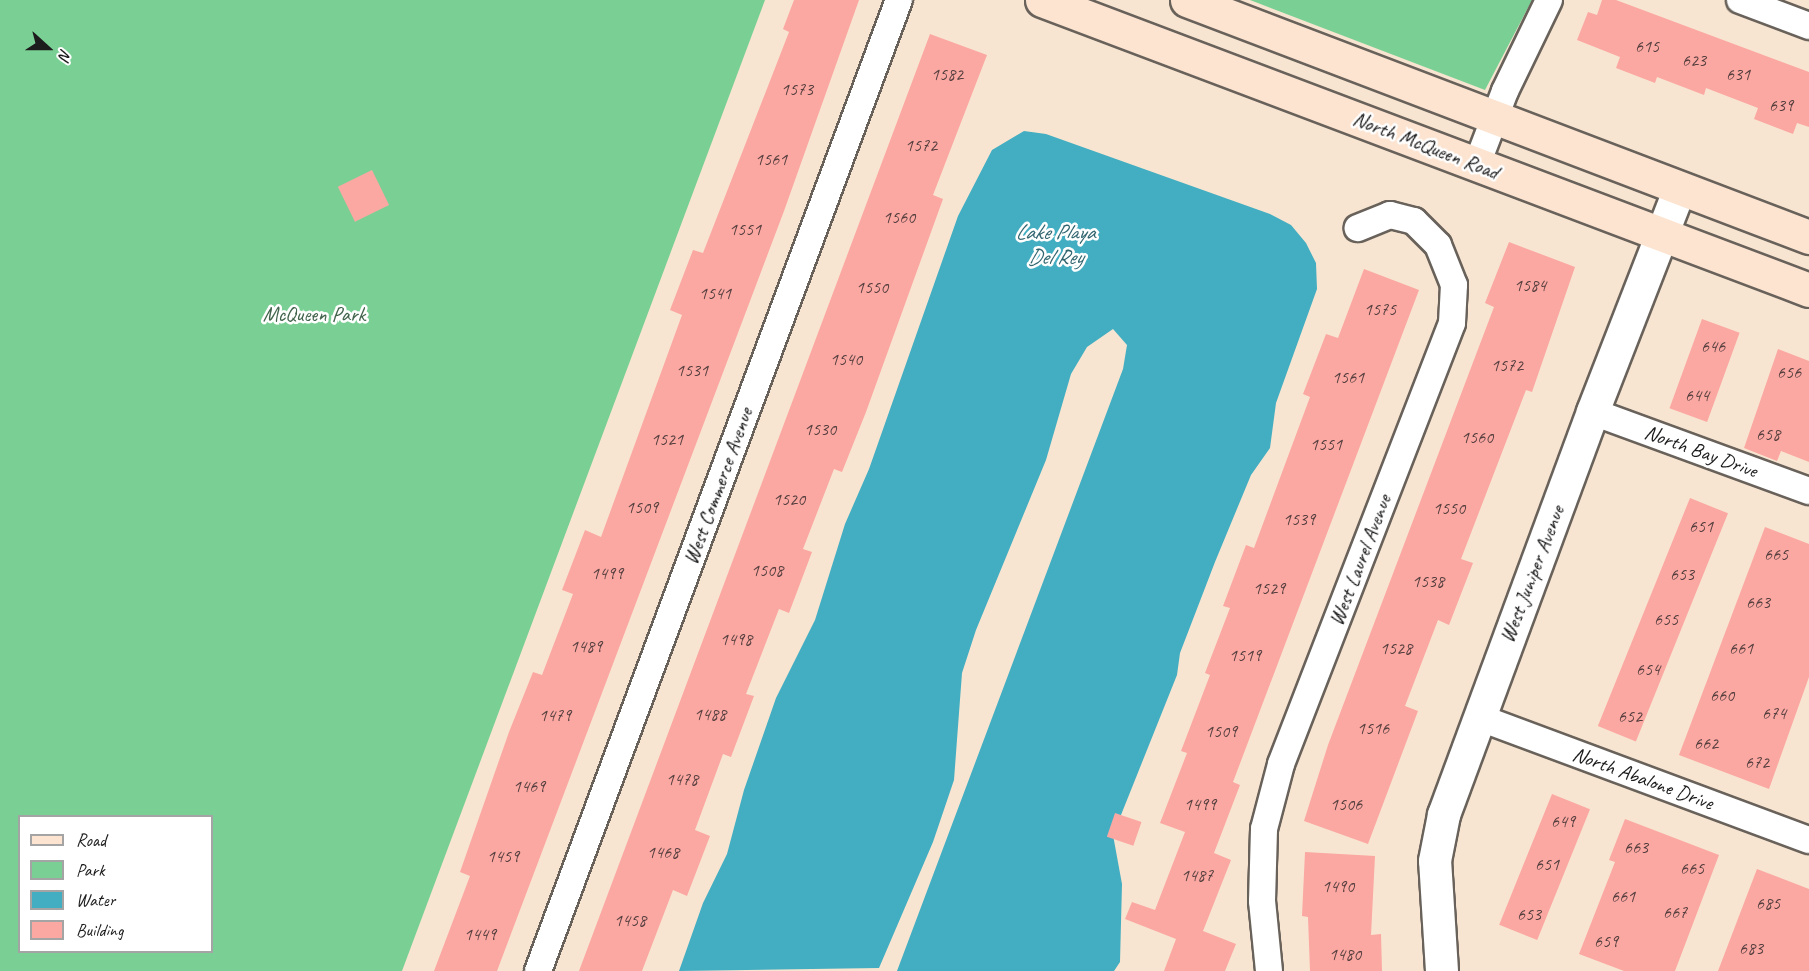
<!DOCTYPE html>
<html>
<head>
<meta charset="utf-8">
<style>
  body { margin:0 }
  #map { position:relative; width:1809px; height:971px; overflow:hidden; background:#f8e5d1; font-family:Caveat,sans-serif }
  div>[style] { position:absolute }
  .green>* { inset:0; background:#7ad094 }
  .water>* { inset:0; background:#43aec2 }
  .building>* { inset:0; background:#fba7a2; transform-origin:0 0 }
  .roads { filter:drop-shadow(2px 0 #69625b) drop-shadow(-2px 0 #69625b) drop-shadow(0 2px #69625b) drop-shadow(0 -2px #69625b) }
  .minor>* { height:26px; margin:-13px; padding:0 13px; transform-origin:13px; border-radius:13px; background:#fff }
  .tertiary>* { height:32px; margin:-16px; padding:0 16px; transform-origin:16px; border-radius:16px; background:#fff }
  .secondary>* { height:33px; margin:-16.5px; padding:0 16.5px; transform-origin:16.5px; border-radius:16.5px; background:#fde4d1 }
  span { translate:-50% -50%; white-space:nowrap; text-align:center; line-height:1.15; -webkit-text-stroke:5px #fff; paint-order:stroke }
  .number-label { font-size:18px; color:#543f3e }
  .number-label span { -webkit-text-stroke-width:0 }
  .street-label { font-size:21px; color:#1c1c1c }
  .park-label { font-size:21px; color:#42644c }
  .water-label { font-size:22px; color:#30656f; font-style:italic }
  .legend { position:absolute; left:18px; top:815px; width:195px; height:138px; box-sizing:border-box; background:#fff; border:2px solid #a4a4a4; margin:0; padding:8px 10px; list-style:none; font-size:18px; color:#1c1c1c }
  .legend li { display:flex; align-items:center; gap:12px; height:30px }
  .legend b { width:30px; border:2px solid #a4a4a4 }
  .north { position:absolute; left:18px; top:18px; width:60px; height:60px; -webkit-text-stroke:4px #fff; paint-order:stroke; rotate:111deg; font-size:16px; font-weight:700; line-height:24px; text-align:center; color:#1c1c1c }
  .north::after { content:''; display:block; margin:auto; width:21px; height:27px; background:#1c1c1c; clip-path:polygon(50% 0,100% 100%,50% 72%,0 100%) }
</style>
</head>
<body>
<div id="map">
  <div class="green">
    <i style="clip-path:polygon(evenodd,0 0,765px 0,402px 971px,0 971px,0 0,20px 816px,212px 816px,212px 952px,20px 952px,20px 816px)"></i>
    <i style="clip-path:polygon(1250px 0,1532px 0,1485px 90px)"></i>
  </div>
  <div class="water">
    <i style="clip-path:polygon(1024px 131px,1046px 134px,1270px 214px,1291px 225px,1306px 243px,1316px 263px,1317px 289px,1276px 403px,1270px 448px,1251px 475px,1215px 562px,1180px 653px,1177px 675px,1113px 835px,1122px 884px,1120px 962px,1114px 971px,897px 971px,1123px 369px,1127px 345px,1113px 329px,1087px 347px,1071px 374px,1046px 460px,976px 630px,962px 673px,954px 780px,933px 842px,879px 968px,679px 971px,703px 903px,727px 854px,744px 790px,776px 698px,815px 620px,845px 524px,869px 469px,958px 216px,992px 150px)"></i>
  </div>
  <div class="building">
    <i style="clip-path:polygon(794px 0,859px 0,784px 211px,497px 971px,434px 971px,470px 876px,460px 872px,509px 732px,533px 672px,542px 675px,573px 594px,562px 590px,585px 530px,601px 537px,682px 315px,670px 310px,693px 250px,703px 253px,789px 32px,783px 29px)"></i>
    <i style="clip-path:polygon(1602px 0,1616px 0,1809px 72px,1809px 127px,1797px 123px,1793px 134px,1754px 119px,1758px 108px,1706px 88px,1704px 95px,1657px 77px,1655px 83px,1616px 68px,1620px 57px,1577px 40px,1588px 12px,1597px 15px)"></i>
    <i style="clip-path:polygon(930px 34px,987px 55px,933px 195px,943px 199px,866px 412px,842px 472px,834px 469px,803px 549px,812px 552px,789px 613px,779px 609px,746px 694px,754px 696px,731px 757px,723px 754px,695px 830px,710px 836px,687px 896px,673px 890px,642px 971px,579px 971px)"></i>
    <i style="left:372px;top:170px;width:39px;height:38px;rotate:64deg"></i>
    <i style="clip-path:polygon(1509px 242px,1575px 267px,1532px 392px,1526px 390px,1461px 559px,1473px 563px,1449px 625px,1438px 620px,1405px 706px,1418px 711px,1368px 844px,1304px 821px,1328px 745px,1494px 307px,1485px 303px)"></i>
    <i style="clip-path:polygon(1364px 269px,1419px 290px,1233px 782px,1240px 785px,1214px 853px,1231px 860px,1203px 931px,1236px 944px,1225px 971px,1164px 971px,1176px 939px,1125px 919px,1132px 902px,1155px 910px,1185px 832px,1160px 823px,1187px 753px,1181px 751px,1210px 675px,1205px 673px,1230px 608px,1223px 606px,1246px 545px,1254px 548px,1310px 397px,1303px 394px,1326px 334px,1338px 338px)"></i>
    <i style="left:1702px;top:319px;width:40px;height:95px;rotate:20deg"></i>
    <i style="clip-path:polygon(1778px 349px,1809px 361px,1809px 462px,1781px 451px,1777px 461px,1744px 448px)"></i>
    <i style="left:1690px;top:498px;width:41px;height:246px;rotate:22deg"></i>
    <i style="clip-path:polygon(1765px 527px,1809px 544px,1809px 677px,1769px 789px,1679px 755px)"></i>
    <i style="left:1552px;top:794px;width:41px;height:141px;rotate:22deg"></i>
    <i style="left:1115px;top:813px;width:28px;height:25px;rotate:19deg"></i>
    <i style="clip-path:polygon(1625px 819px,1719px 855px,1675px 971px,1624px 971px,1579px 954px,1615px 862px,1609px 860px)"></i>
    <i style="clip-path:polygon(1305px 852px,1375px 856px,1371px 935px,1381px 934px,1382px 971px,1310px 971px,1308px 917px,1302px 916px)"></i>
    <i style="clip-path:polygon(1757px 869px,1809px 889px,1809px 971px,1718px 971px)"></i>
  </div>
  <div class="roads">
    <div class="minor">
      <i style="left:1740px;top:0;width:74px;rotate:20.6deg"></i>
      <i style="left:1477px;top:164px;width:78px;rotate:-69deg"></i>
      <i style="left:1505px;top:91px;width:101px;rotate:-64.2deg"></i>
      <i style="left:1593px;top:412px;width:230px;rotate:20.1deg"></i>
      <i style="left:1478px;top:717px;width:353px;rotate:20.4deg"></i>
      <i style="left:538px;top:971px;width:1036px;rotate:-69.61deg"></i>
      <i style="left:1269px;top:971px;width:70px;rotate:-95.7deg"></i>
      <i style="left:1262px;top:901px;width:72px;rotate:-88.4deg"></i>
      <i style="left:1264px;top:829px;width:67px;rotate:-75.3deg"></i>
      <i style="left:1281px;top:764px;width:473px;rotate:-68.8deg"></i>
      <i style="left:1452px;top:323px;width:38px;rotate:-87deg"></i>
      <i style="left:1454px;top:285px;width:43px;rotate:-111.8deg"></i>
      <i style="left:1438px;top:245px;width:34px;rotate:-135deg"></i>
      <i style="left:1414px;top:221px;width:25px;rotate:-166deg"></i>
      <i style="left:1390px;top:215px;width:35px;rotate:158deg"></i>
    </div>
    <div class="tertiary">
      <i style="left:1442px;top:971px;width:110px;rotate:-93.6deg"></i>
      <i style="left:1435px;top:861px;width:47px;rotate:-78.9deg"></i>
      <i style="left:1444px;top:815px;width:430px;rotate:-69.7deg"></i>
      <i style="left:1593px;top:412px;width:239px;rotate:-68.7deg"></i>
    </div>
    <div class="secondary">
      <i style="left:1042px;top:0;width:820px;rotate:20.71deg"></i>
      <i style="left:1187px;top:0;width:666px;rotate:20.86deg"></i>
    </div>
  </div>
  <div class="number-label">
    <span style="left:1647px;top:46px">615</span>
    <span style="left:1694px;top:60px">623</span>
    <span style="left:947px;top:74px">1582</span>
    <span style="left:1738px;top:74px">631</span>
    <span style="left:797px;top:89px">1573</span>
    <span style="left:1781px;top:105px">639</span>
    <span style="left:921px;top:145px">1572</span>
    <span style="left:771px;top:159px">1561</span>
    <span style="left:899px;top:217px">1560</span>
    <span style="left:745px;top:229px">1551</span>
    <span style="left:1530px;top:285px">1584</span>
    <span style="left:872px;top:287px">1550</span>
    <span style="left:715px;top:293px">1541</span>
    <span style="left:1380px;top:309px">1575</span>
    <span style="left:1713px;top:346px">646</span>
    <span style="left:846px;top:359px">1540</span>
    <span style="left:1507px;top:365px">1572</span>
    <span style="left:692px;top:370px">1531</span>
    <span style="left:1789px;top:372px">656</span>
    <span style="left:1348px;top:377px">1561</span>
    <span style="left:1697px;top:395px">644</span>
    <span style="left:820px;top:429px">1530</span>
    <span style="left:1768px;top:434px">658</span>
    <span style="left:1477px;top:437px">1560</span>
    <span style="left:667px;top:439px">1521</span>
    <span style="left:1326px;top:444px">1551</span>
    <span style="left:789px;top:499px">1520</span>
    <span style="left:642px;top:507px">1509</span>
    <span style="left:1449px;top:508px">1550</span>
    <span style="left:1299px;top:519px">1539</span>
    <span style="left:1701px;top:526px">651</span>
    <span style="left:1776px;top:554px">665</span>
    <span style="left:767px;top:570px">1508</span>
    <span style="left:607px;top:573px">1499</span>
    <span style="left:1682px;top:574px">653</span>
    <span style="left:1428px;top:581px">1538</span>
    <span style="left:1269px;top:588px">1529</span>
    <span style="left:1758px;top:602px">663</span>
    <span style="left:1666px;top:619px">655</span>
    <span style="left:736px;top:639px">1498</span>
    <span style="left:586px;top:646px">1489</span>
    <span style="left:1396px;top:648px">1528</span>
    <span style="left:1741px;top:648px">661</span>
    <span style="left:1245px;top:655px">1519</span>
    <span style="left:1648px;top:669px">654</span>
    <span style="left:1722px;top:695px">660</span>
    <span style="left:1774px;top:713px">674</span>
    <span style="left:710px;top:714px">1488</span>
    <span style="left:555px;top:715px">1479</span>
    <span style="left:1630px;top:716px">652</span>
    <span style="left:1373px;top:728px">1516</span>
    <span style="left:1221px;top:731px">1509</span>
    <span style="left:1706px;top:743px">662</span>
    <span style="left:1757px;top:762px">672</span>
    <span style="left:682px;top:779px">1478</span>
    <span style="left:529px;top:786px">1469</span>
    <span style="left:1200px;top:804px">1499</span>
    <span style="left:1346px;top:804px">1506</span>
    <span style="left:1563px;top:821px">649</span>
    <span style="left:1636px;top:847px">663</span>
    <span style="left:663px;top:852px">1468</span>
    <span style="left:503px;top:856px">1459</span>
    <span style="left:1547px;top:864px">651</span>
    <span style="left:1692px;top:868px">665</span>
    <span style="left:1197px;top:875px">1487</span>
    <span style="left:1338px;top:886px">1490</span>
    <span style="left:1623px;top:896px">661</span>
    <span style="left:1768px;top:903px">685</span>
    <span style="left:1675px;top:912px">667</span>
    <span style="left:1529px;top:914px">653</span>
    <span style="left:630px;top:920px">1458</span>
    <span style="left:480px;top:934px">1449</span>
    <span style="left:1606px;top:941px">659</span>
    <span style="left:1751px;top:948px">683</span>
    <span style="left:1345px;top:954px">1480</span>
  </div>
  <div class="street-label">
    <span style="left:1426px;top:145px;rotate:21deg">North McQueen Road</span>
    <span style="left:1701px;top:451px;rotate:20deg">North Bay Drive</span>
    <span style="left:718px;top:486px;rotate:-70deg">West Commerce Avenue</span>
    <span style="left:1360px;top:560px;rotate:-69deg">West Laurel Avenue</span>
    <span style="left:1532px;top:574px;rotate:-69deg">West Juniper Avenue</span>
    <span style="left:1643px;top:778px;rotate:20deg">North Abalone Drive</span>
  </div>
  <div class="park-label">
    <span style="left:314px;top:314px">McQueen Park</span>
  </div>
  <div class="water-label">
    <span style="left:1055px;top:245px">Lake Playa<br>Del Rey</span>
  </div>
  <ul class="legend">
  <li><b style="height:8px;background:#fde4d1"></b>Road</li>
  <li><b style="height:16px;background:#7ad094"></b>Park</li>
  <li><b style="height:16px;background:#43aec2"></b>Water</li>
  <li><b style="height:16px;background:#fba7a2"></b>Building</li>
  </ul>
  <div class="north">N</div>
</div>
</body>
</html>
